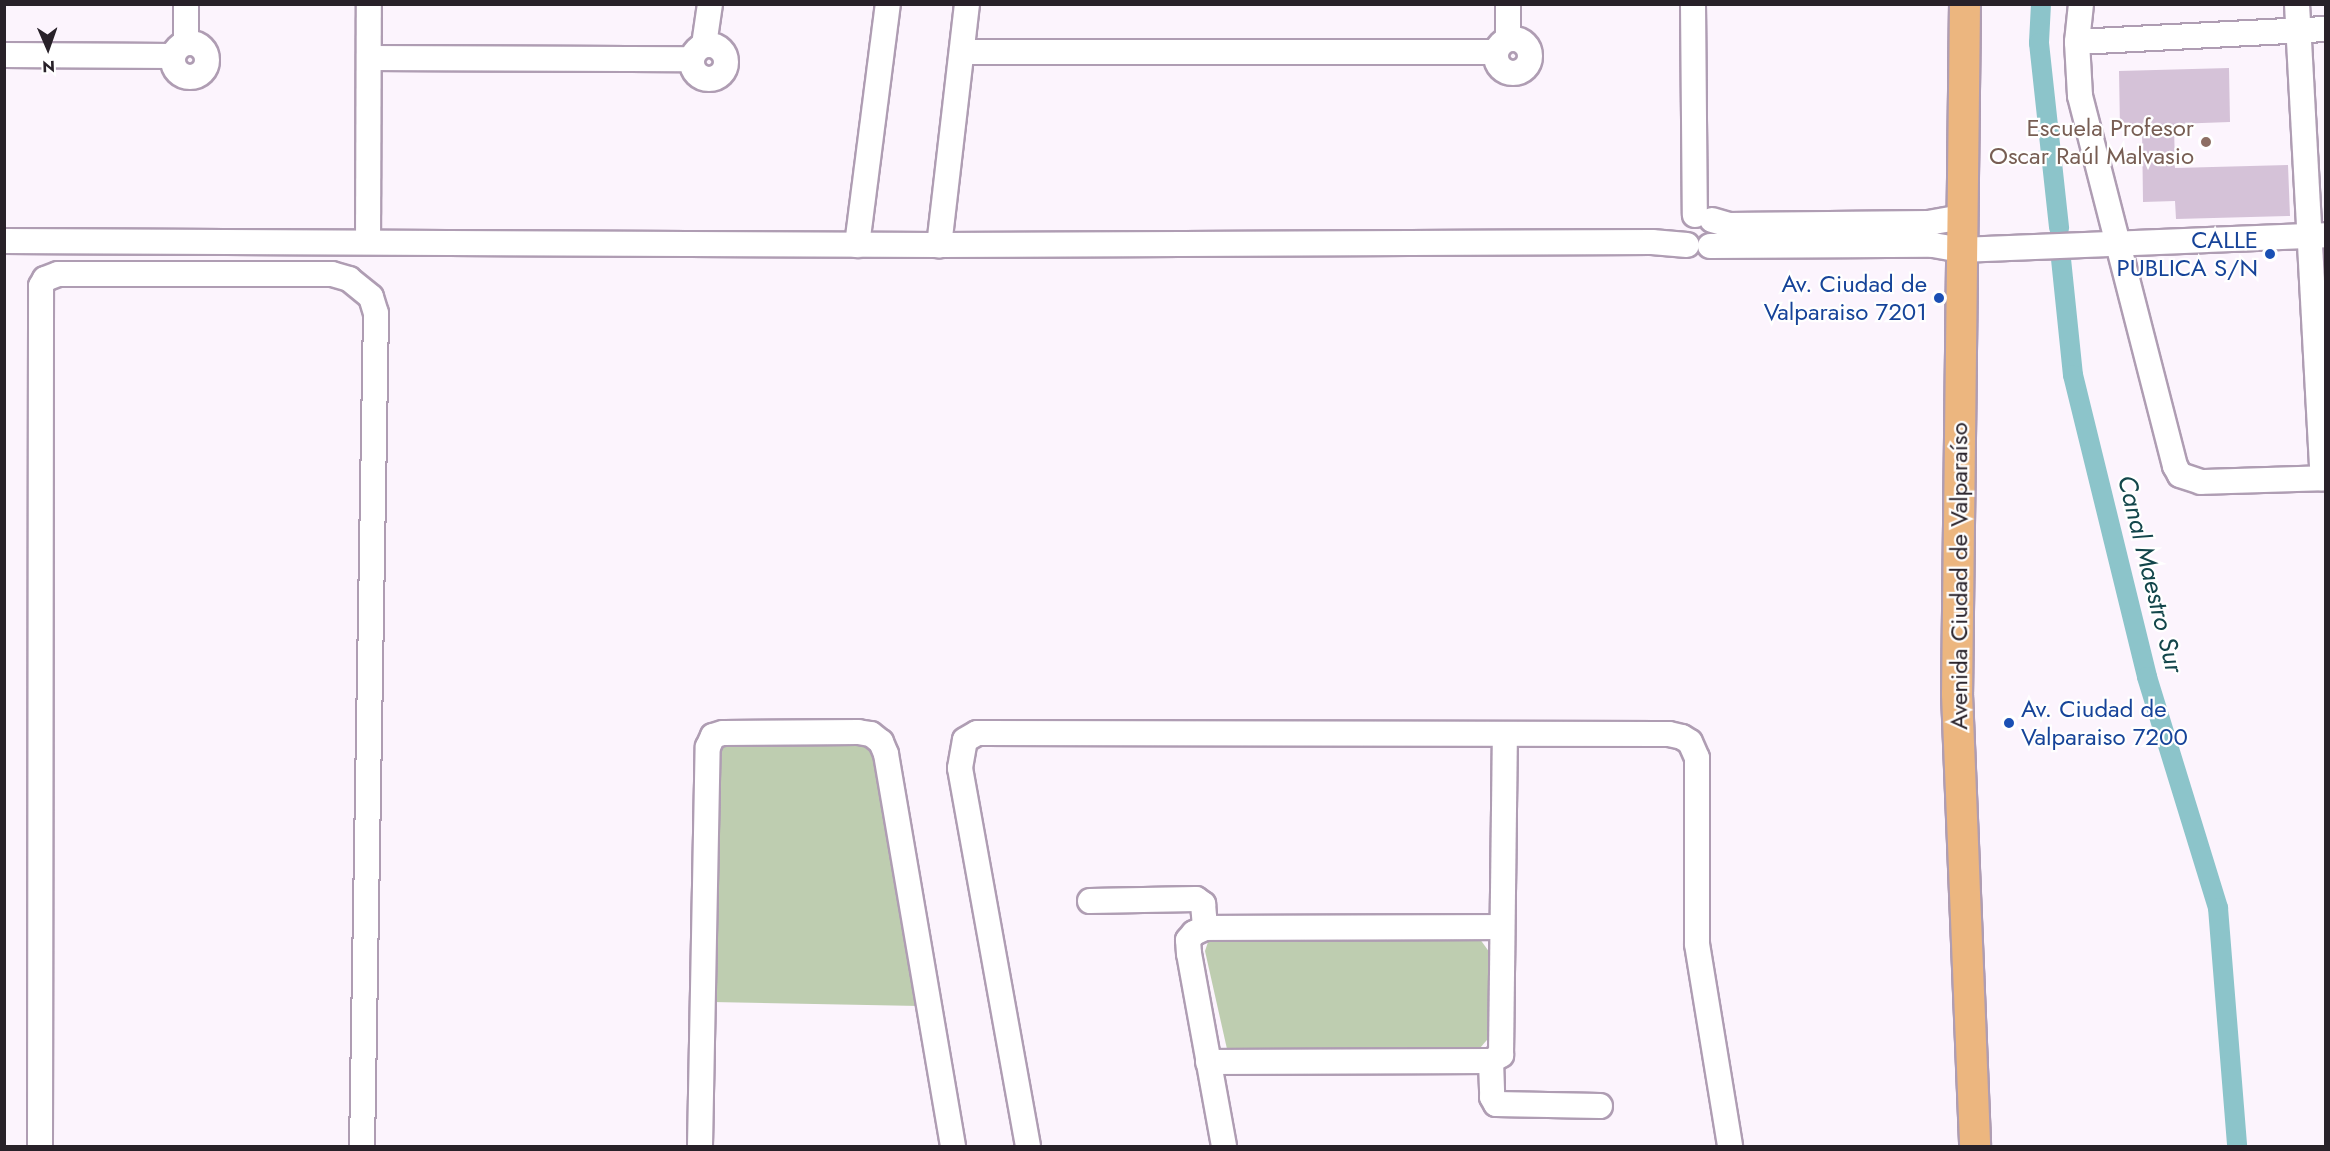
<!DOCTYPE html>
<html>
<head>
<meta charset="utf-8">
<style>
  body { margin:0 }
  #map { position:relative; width:2330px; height:1151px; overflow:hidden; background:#fcf4fd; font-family:Jost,sans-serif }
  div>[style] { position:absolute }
  .green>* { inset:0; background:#becdb0 }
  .canal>* { height:20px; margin:-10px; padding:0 10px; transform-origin:10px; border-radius:10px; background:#8cc4ca }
  .building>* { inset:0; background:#d5c2d8 }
  .roads { filter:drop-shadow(2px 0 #af9db3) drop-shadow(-2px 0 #af9db3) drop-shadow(0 2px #af9db3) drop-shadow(0 -2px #af9db3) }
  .minor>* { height:24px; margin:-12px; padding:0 12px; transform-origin:12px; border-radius:12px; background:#fff }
  .minor>.ring { margin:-12px; padding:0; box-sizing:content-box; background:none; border:24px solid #fff; border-radius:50% }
  .major>* { height:30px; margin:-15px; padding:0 15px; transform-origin:15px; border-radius:15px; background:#ecb67f }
  .dots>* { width:16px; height:16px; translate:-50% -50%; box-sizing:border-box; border:3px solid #fff; border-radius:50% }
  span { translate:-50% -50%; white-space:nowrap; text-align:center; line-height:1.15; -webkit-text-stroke:4.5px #fff; paint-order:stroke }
  .education-label { font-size:24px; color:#785e54 }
  .right { translate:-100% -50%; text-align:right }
  .transit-label { font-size:24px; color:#164399 }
  .left { translate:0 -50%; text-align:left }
  .street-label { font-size:24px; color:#282129 }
  .water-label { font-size:26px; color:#13464b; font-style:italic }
  .frame { position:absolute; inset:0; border:6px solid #282129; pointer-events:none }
  .north { position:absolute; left:18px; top:18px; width:60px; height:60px; -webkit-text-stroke:4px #fff; paint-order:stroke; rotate:178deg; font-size:16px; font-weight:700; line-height:24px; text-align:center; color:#282129 }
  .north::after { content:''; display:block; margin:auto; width:21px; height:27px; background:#282129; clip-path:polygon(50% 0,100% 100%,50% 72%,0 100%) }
</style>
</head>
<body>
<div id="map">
  <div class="green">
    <i style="clip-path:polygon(731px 741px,862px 744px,870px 748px,876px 759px,920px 1006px,712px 1002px,718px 762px,723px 747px)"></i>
    <i style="clip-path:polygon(1477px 935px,1490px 953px,1493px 1033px,1480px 1048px,1227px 1049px,1205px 951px,1210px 936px)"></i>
  </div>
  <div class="canal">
    <i style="left:2041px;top:4px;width:39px;rotate:93deg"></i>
    <i style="left:2039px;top:43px;width:186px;rotate:83.8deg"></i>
    <i style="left:2061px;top:259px;width:117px;rotate:84.1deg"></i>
    <i style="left:2073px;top:375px;width:311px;rotate:76.2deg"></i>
    <i style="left:2147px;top:677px;width:242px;rotate:72.9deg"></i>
    <i style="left:2218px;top:908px;width:239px;rotate:85.4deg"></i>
  </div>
  <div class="building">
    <i style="clip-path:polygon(2229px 68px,2230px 122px,2174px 124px,2175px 168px,2288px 165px,2290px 216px,2176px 219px,2175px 201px,2143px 202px,2142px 127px,2120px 128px,2119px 71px)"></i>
  </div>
  <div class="roads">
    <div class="minor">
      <i style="left:186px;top:4px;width:39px;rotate:90deg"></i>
      <i style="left:967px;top:4px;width:243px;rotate:96.6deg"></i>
      <i style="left:939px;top:245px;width:713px;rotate:-0.24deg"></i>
      <i style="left:1652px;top:242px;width:35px;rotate:5deg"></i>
      <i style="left:1508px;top:4px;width:35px;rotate:90deg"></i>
      <i style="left:1693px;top:4px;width:211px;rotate:89.5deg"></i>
      <i style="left:2081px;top:4px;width:38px;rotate:96deg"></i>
      <i style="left:2077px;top:42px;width:54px;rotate:86.8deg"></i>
      <i style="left:2080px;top:96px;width:382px;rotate:75.6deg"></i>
      <i style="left:2175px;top:466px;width:10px;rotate:61deg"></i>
      <i style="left:2180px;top:475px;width:22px;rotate:18deg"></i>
      <i style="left:2201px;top:482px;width:125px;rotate:-1.8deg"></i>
      <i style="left:2297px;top:4px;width:475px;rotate:86.9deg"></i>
      <i class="ring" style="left:1496px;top:39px;width:10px;height:10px"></i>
      <i style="left:2077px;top:42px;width:249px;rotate:-3deg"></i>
      <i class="ring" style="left:173px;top:43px;width:10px;height:10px"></i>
      <i class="ring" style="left:692px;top:45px;width:10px;height:10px"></i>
      <i style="left:704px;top:45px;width:41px;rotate:-81.7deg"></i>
      <i style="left:962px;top:52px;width:534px"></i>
      <i style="left:4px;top:55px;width:169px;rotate:0.3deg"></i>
      <i style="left:369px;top:58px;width:323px;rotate:0.2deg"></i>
      <i style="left:1712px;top:220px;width:18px;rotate:16deg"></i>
      <i style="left:1729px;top:225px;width:199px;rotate:-0.6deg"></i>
      <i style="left:1928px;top:223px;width:34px;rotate:-10deg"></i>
      <i style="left:4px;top:241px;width:935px;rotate:0.25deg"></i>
      <i style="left:368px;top:241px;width:237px;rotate:-89.8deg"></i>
      <i style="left:857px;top:245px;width:243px;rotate:-82.7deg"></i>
      <i style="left:1710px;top:246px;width:223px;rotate:-0.3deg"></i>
      <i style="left:1933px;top:245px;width:27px;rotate:10deg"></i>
      <i style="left:1960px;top:250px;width:366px;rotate:-2.3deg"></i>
      <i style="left:1090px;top:901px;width:106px;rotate:-1.1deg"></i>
      <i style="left:1196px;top:899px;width:9px;rotate:36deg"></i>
      <i style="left:1203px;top:904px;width:24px;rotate:85deg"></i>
      <i style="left:1491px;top:1061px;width:36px;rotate:88deg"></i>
      <i style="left:1492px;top:1097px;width:8px;rotate:60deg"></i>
      <i style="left:1496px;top:1104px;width:104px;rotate:1.1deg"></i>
      <i style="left:1208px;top:1062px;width:283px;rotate:-0.2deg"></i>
      <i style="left:1491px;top:1061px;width:12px;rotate:-31deg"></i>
      <i style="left:1501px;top:1055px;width:320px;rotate:-89.3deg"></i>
      <i style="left:40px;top:1146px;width:860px;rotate:-89.93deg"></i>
      <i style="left:41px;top:286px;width:8px;rotate:-60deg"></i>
      <i style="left:45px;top:279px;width:14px;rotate:-21deg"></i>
      <i style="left:58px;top:274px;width:274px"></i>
      <i style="left:332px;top:274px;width:18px;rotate:16deg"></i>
      <i style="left:349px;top:279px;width:28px;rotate:39deg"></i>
      <i style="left:371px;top:297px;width:17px;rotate:73deg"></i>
      <i style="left:376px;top:313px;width:833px;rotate:90.96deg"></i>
      <i style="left:700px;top:1146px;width:399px;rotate:-88.9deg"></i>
      <i style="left:708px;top:747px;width:12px;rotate:-66deg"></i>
      <i style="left:713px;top:736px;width:10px;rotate:-17deg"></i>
      <i style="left:723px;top:733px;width:135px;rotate:-0.4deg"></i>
      <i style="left:858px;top:732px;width:13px;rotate:9deg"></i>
      <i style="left:871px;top:734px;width:13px;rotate:39deg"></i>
      <i style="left:881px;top:742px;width:13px;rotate:67deg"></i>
      <i style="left:886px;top:754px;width:398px;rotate:80.3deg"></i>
      <i style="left:1028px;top:1146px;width:384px;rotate:-100.2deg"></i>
      <i style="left:960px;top:768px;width:28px;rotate:-80deg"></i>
      <i style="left:965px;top:740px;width:14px;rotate:-30deg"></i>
      <i style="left:977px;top:733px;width:692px;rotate:0.08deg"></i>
      <i style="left:1669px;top:734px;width:13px;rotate:13deg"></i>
      <i style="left:1682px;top:737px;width:9px;rotate:32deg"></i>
      <i style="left:1690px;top:742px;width:17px;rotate:66deg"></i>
      <i style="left:1697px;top:758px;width:186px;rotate:90deg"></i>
      <i style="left:1697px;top:944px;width:205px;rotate:80.7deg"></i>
      <i style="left:1224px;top:1146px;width:195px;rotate:-100.3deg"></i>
      <i style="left:1189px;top:954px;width:14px;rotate:-94deg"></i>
      <i style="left:1188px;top:940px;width:9px;rotate:-49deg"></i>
      <i style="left:1194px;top:933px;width:12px;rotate:-24deg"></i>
      <i style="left:1205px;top:928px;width:297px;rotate:-0.2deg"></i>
    </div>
    <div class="major">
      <i style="left:1965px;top:4px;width:690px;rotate:90.66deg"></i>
      <i style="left:1957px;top:694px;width:452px;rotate:87.7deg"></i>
    </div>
  </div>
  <div class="dots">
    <i style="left:2206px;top:142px;background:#8d6e63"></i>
    <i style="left:2270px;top:254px;background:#1a4fb4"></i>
    <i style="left:1939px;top:298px;background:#1a4fb4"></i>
    <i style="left:2009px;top:723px;background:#1a4fb4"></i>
  </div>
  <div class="education-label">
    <span class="right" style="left:2194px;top:142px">Escuela Profesor<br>Oscar Raúl Malvasio</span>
  </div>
  <div class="transit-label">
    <span class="right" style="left:2258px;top:254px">CALLE<br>PUBLICA S/N</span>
    <span class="right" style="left:1927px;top:298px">Av. Ciudad de<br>Valparaiso 7201</span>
    <span class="left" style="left:2021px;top:723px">Av. Ciudad de<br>Valparaiso 7200</span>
  </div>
  <div class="street-label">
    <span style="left:1959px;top:576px;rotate:-90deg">Avenida Ciudad de Valparaíso</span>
  </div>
  <div class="water-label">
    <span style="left:2150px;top:574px;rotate:76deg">Canal Maestro Sur</span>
  </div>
  <div class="frame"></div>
  <div class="north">N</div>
</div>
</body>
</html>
